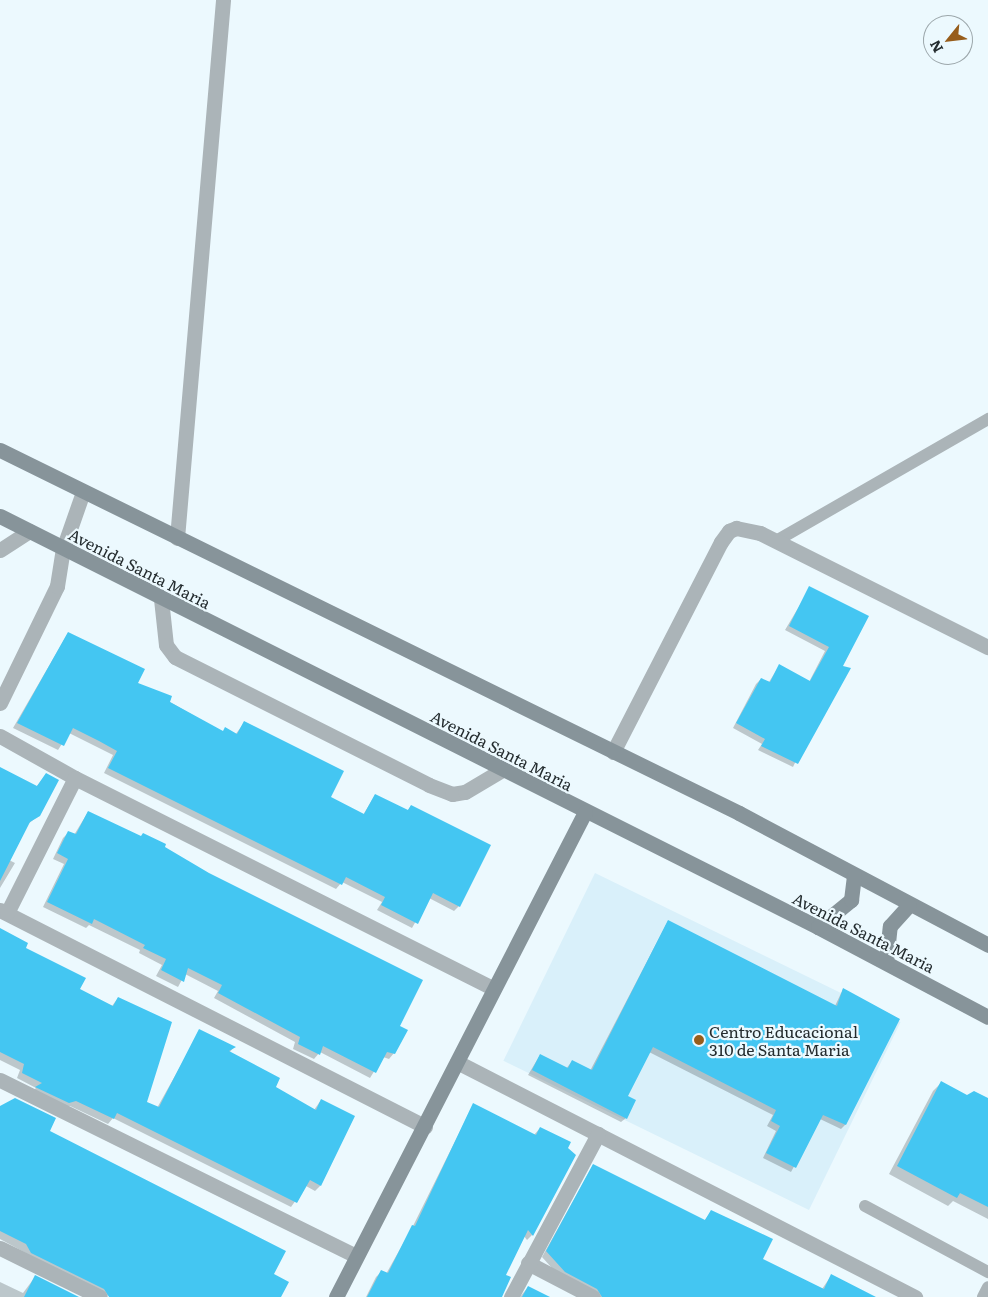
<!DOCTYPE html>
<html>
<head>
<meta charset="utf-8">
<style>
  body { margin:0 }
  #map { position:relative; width:988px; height:1297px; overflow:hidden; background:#ecf9fe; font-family:Literata,serif }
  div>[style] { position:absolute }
  .built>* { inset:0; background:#d9f0fa; transform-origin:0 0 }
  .shadow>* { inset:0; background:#0003 }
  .building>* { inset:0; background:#44c6f2 }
  .lane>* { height:12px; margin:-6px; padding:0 6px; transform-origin:6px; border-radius:6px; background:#abb4b8 }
  .street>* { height:15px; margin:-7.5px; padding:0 7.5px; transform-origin:7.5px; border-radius:7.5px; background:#abb4b8 }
  .secondary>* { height:15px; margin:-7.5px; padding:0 7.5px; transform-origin:7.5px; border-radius:7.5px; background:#87949a }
  .dots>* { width:14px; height:14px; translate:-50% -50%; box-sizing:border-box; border:2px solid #ecf9fe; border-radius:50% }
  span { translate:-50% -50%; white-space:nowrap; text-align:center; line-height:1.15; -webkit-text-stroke:4.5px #ecf9fe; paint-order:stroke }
  .street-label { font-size:16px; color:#242c2f }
  .poi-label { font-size:16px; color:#242c2f }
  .left { translate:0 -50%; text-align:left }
  .north { position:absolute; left:923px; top:15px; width:50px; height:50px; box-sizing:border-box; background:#ecf9fe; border:1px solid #9ca7ab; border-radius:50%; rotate:241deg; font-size:14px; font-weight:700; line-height:20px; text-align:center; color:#242c2f }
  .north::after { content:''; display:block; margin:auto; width:18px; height:22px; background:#975d1b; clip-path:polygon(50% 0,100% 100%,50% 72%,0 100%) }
</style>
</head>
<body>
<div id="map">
  <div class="built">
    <i style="left:595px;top:873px;width:340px;height:209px;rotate:26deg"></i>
  </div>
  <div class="shadow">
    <i style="clip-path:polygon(810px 588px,841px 667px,793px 767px,758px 750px,762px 744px,733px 728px,756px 684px,761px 679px,769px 682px,779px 666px,809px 682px,825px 651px,785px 630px)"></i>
    <i style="clip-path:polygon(68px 633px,137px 683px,222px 732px,235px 735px,244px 723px,329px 798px,363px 815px,375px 795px,407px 811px,411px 806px,459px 906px,454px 911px,429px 898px,412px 928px,377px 910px,382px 902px,342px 882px,336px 889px,104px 773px,113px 755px,69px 733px,58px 750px,13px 728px)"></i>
    <i style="clip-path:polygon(0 768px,36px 787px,47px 774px,39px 815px,27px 825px,9px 860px,15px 863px,0 888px)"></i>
    <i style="clip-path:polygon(88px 812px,163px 847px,399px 1027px,394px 1053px,389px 1059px,383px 1057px,370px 1078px,320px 1052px,314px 1059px,293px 1049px,295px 1042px,214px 998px,218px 991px,185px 974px,178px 987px,156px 976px,162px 965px,139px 953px,140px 950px,89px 925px,86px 928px,43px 907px,64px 864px,53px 859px,63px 838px,69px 832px,74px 835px)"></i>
    <i style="clip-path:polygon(668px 921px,835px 1006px,843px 989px,899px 1019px,845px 1125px,841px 1129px,820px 1119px,791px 1172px,763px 1158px,776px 1131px,767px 1126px,773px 1115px,649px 1052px,627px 1096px,626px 1118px,621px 1122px,528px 1075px,540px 1055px,566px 1069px,572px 1061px,590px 1071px)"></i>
    <i style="clip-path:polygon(0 930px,78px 990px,112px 1006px,118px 998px,146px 1103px,157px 1108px,200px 1031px,234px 1047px,229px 1053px,274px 1087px,314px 1110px,321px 1100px,320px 1186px,315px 1191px,306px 1186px,291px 1207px,113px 1118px,108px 1124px,70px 1106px,63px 1108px,31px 1093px,36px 1088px,17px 1078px,20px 1070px,0 1060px)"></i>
    <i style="clip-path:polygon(941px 1083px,967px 1096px,988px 1100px,988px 1219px,953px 1201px,948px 1206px,889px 1174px,933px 1091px)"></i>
    <i style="clip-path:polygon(473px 1105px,534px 1135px,540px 1128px,532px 1235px,527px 1240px,524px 1236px,504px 1275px,500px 1297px,366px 1297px,376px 1277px,382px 1271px,386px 1274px,413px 1226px)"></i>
    <i style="clip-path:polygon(0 1108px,48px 1131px,273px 1275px,279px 1297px,116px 1297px,109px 1294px,106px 1297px,0 1239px)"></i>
    <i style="clip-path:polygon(593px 1165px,704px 1221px,711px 1212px,761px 1260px,822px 1289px,831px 1276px,870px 1297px,595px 1297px,560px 1277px,542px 1257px)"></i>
    <i style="clip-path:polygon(35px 1277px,77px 1297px,0 1297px,0 1282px,23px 1293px)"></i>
    <i style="clip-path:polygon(528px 1287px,547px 1297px,520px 1297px)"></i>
  </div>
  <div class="building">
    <i style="clip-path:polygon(809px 586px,869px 616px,843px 666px,851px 668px,798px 764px,761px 746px,765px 739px,736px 723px,761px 678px,770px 682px,779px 664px,810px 681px,829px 647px,789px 626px)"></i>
    <i style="clip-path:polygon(68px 632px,145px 669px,138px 683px,172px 696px,170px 702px,223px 731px,225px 727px,237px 734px,244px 721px,344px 771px,331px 797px,364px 814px,375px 794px,408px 810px,411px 805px,491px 845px,460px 907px,433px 893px,418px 924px,381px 905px,385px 897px,346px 877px,342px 885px,108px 768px,117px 751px,99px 741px,73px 728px,64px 746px,17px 723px)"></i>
    <i style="clip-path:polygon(0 767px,37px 786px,46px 773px,59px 780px,40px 816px,30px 822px,0 881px)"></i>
    <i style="clip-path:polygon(88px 811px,141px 836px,143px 833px,166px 844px,165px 847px,209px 873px,423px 980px,400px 1026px,408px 1030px,395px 1054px,387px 1052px,376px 1073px,323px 1046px,320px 1055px,298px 1044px,300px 1037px,218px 993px,222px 985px,188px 968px,184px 982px,161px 970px,166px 959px,143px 948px,145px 945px,94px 919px,92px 924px,47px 902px,68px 859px,57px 853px,68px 831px,76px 834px)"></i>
    <i style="clip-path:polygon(668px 920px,837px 1006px,843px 988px,900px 1019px,846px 1125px,823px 1115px,796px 1168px,766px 1153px,780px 1126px,771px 1121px,776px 1110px,653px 1047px,628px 1096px,636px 1100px,627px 1119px,532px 1070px,540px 1054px,568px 1068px,572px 1060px,592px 1070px)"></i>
    <i style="clip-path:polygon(0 928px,28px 943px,26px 948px,86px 978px,80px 989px,113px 1006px,118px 997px,172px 1022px,147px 1102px,159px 1107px,199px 1029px,236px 1047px,229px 1051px,280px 1078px,276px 1087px,316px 1110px,321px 1099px,355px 1116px,321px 1186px,310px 1180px,297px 1203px,117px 1113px,114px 1119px,76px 1101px,69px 1103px,35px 1087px,42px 1083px,22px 1073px,24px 1064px,0 1052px)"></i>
    <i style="clip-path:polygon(941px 1081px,967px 1095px,974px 1091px,988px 1098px,988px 1207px,960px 1193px,957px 1198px,897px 1166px)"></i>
    <i style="clip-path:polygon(15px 1098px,56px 1118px,50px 1131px,286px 1251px,274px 1274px,289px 1282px,281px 1297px,109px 1297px,104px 1289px,31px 1253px,26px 1244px,0 1231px,0 1106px)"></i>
    <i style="clip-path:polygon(473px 1103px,536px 1135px,540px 1127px,571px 1142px,568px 1148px,576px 1155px,533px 1236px,528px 1230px,506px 1275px,511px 1277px,502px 1297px,367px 1297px,381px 1270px,388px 1273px,412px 1225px,415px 1226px)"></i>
    <i style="clip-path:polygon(593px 1164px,705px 1220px,711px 1210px,773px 1239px,763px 1259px,824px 1289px,831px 1274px,876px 1297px,602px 1297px,597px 1289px,565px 1272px,546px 1251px)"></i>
    <i style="clip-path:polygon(35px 1275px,79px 1297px,24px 1297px)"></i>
    <i style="clip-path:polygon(528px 1286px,550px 1297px,522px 1297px)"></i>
  </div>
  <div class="lane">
    <i style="left:776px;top:541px;width:245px;rotate:-29.9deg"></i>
    <i style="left:865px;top:1206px;width:140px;rotate:28.2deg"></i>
    <i style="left:983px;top:1297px;width:11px;rotate:-63deg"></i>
  </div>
  <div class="street">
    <i style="left:177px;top:538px;width:540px;rotate:-85.11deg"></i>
    <i style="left:0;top:550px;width:35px;rotate:-33deg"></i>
    <i style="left:161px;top:599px;width:46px;rotate:83.8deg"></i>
    <i style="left:166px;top:645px;width:15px;rotate:53deg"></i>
    <i style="left:175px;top:657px;width:284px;rotate:26.7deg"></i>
    <i style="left:429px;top:785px;width:25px;rotate:21deg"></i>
    <i style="left:452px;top:794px;width:13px;rotate:-9deg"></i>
    <i style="left:465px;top:792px;width:43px;rotate:-30.7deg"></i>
    <i style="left:0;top:703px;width:130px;rotate:-64deg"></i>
    <i style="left:57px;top:586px;width:37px;rotate:-81deg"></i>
    <i style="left:63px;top:549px;width:60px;rotate:-70.7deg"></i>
    <i style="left:0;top:736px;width:86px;rotate:29.2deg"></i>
    <i style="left:75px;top:778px;width:467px;rotate:26.7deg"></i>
    <i style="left:613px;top:752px;width:236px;rotate:-62.8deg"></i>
    <i style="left:721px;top:542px;width:14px;rotate:-54deg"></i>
    <i style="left:729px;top:531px;width:8px;rotate:-23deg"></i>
    <i style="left:736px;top:528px;width:25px;rotate:12deg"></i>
    <i style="left:760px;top:533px;width:255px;rotate:26.6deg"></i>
    <i style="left:0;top:910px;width:477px;rotate:27deg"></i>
    <i style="left:7px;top:913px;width:151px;rotate:-63.3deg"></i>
    <i style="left:457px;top:1062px;width:515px;rotate:27.16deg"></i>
    <i style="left:0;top:1080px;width:397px;rotate:26.3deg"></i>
    <i style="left:0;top:1248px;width:111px;rotate:26.1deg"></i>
    <i style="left:528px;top:1263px;width:73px;rotate:27.6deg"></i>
    <i style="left:511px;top:1297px;width:185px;rotate:-61.9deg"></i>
  </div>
  <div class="secondary">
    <i style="left:0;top:450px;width:823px;rotate:26.16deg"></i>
    <i style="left:739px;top:813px;width:282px;rotate:27.9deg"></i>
    <i style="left:0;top:516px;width:915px;rotate:26.68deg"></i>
    <i style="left:818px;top:927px;width:192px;rotate:27.9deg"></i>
    <i style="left:818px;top:927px;width:43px;rotate:-39.3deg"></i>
    <i style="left:851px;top:900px;width:25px;rotate:-83deg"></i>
    <i style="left:886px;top:962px;width:36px;rotate:-84deg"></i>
    <i style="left:890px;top:926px;width:28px;rotate:-48deg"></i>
    <i style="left:336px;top:1297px;width:545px;rotate:-62.82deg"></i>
  </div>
  <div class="dots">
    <i style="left:699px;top:1040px;background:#975d1b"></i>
  </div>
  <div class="street-label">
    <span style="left:140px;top:568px;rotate:27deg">Avenida Santa Maria</span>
    <span style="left:502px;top:750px;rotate:27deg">Avenida Santa Maria</span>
    <span style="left:864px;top:932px;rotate:27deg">Avenida Santa Maria</span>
  </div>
  <div class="poi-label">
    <span class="left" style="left:709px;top:1040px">Centro Educacional<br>310 de Santa Maria</span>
  </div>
  <div class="north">N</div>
</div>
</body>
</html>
